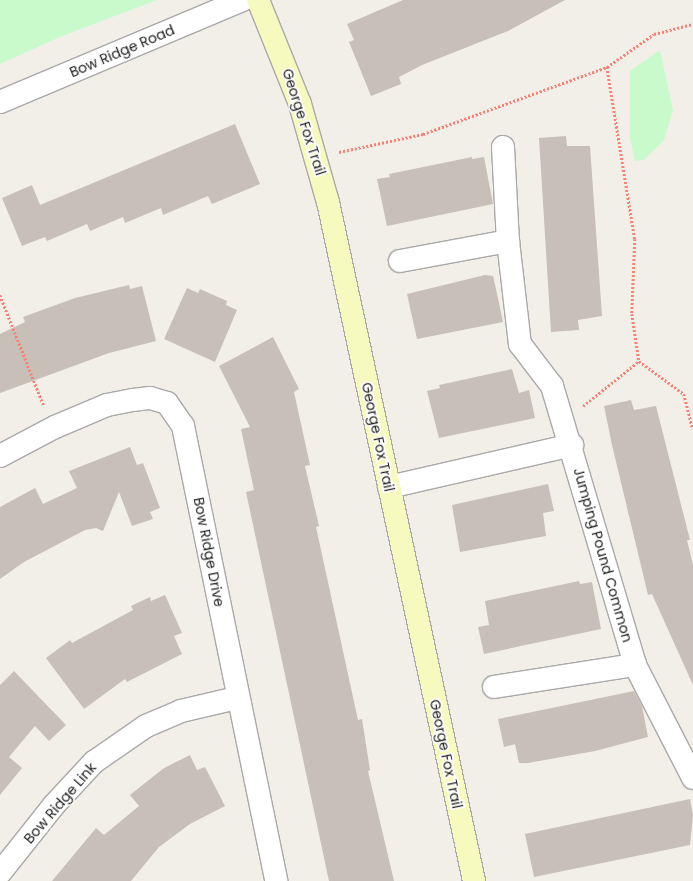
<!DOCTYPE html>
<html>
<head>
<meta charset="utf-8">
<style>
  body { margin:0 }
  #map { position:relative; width:693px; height:881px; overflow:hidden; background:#f2efe9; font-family:Poppins,sans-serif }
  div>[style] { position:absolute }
  .park>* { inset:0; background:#c8facc }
  .building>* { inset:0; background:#c7bfb8 }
  .path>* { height:2.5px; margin-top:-1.25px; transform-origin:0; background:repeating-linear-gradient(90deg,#fa8072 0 2px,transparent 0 4px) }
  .roads { filter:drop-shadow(1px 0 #a9a9a9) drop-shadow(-1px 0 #a9a9a9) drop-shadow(0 1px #a9a9a9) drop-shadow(0 -1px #a9a9a9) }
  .street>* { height:22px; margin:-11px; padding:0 11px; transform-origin:11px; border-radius:11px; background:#fff }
  .secondary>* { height:22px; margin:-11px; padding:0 11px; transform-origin:11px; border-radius:11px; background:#f7fabf }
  span { translate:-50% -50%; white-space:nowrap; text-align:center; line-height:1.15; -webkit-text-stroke:3.5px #fff; paint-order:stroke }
  .street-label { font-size:14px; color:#222 }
</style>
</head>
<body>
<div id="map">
  <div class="park">
    <i style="clip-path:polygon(0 0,157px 0,62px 36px,0 64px)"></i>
    <i style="clip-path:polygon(660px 50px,673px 110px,664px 140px,644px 160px,635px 161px,630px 138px,630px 71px)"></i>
  </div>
  <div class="building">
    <i style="clip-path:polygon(403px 0,565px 0,508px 31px,422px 65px,399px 77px,401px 84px,371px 96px,349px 42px,354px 40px,347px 24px)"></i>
    <i style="clip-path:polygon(235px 124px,260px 184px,212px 204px,208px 196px,163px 215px,161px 208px,125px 223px,123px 217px,90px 231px,87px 224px,47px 241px,45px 237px,22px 246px,2px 198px,32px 185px,40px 205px)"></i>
    <i style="clip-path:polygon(566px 136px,567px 146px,590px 146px,602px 316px,578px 320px,579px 330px,551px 332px,539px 138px)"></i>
    <i style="clip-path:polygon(472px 157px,472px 159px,484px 157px,493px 204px,387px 226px,377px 179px,390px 177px,389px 174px)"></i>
    <i style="clip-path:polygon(485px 275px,493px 276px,494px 280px,503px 322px,417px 339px,407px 294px)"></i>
    <i style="clip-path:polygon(129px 285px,130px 289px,142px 286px,156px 341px,109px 353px,0 393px,0 334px,25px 322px,23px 317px,75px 298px)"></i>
    <i style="clip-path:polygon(187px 288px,198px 293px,200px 289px,227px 301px,226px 305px,237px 310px,215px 362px,164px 339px)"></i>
    <i style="clip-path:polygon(273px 337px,299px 389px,294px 392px,310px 465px,305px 466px,319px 526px,316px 527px,358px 720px,362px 719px,370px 770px,368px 771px,394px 881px,329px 881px,246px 492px,254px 490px,241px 429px,250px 427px,219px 366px)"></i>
    <i style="clip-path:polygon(512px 369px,519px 393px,529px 390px,535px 418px,439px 438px,427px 391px,440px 388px,439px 385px)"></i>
    <i style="clip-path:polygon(631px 400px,634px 410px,656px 406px,690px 540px,687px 540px,693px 565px,693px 685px,652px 594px,648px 595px,612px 445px,604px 406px)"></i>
    <i style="clip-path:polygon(130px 447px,137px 465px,143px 463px,160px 508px,150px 512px,153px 519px,132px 526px,119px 492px,103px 531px,96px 528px,85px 530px,24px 562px,0 579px,0 507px,35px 488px,43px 504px,77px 488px,69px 471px)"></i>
    <i style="clip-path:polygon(548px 484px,554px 511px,543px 513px,546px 536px,460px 552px,452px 505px)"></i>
    <i style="clip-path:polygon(579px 581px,580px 584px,592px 582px,601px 629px,484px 654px,478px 627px,489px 625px,485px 601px)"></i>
    <i style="clip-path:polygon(165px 595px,182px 633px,174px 636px,182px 654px,127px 682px,125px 679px,84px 709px,46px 658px,70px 640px,72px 643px,133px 610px,131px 606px,150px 597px,151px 601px)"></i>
    <i style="clip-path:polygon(14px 671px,66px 725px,49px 741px,35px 726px,9px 757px,22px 768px,0 795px,0 685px)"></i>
    <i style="clip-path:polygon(634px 691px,642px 706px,648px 737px,595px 751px,528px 763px,519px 763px,515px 744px,504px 747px,498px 719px)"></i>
    <i style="clip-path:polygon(190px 755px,197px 770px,205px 767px,225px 806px,190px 824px,159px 847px,131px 881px,52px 881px,96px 828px,104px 835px,139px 806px,130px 795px,164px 768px)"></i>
    <i style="clip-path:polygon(690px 799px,693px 815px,690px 845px,534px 877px,525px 834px)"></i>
  </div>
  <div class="path">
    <i style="left:607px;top:67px;width:57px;rotate:-35.1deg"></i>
    <i style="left:654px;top:34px;width:40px;rotate:-14.4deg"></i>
    <i style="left:339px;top:152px;width:86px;rotate:-12.1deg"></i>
    <i style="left:423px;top:134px;width:196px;rotate:-20deg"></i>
    <i style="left:607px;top:67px;width:174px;rotate:80.8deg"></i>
    <i style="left:635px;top:239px;width:75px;rotate:92.3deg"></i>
    <i style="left:632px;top:314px;width:48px;rotate:81.5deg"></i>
    <i style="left:639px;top:361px;width:56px;rotate:36.3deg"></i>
    <i style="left:684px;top:394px;width:36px;rotate:76deg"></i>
    <i style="left:0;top:295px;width:119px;rotate:68.4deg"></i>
    <i style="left:583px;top:406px;width:72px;rotate:-38.8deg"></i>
  </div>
  <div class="roads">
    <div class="street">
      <i style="left:0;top:102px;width:264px;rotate:-22.8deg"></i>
      <i style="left:503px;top:147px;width:94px;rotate:87deg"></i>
      <i style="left:508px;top:241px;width:104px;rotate:83.4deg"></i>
      <i style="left:520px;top:344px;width:53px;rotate:52.7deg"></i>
      <i style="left:552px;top:386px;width:291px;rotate:73.4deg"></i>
      <i style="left:635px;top:665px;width:127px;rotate:62.8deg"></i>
      <i style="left:400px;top:261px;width:110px;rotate:-10.5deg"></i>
      <i style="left:0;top:456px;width:62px;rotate:-27.8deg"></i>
      <i style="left:55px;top:427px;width:56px;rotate:-22.9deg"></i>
      <i style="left:107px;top:405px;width:26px;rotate:-11deg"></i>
      <i style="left:133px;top:400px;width:17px;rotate:-7deg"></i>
      <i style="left:150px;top:398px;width:18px;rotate:16deg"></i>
      <i style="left:167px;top:403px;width:28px;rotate:55deg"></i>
      <i style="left:183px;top:426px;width:464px;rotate:78.4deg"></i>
      <i style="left:389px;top:487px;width:188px;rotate:-12.9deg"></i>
      <i style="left:494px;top:687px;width:143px;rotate:-8.9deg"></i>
      <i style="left:0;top:873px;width:87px;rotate:-51.5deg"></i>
      <i style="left:54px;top:805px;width:59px;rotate:-47.1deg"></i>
      <i style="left:94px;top:762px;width:63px;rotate:-34.7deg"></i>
      <i style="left:146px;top:726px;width:38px;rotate:-23deg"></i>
      <i style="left:181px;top:711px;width:57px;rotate:-13.1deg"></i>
    </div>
    <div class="secondary">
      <i style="left:258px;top:0;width:112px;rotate:68deg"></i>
      <i style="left:300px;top:104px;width:102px;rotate:74.1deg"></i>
      <i style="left:328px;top:202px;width:695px;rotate:77.86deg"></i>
    </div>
  </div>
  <div class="street-label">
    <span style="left:122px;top:51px;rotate:-23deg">Bow Ridge Road</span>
    <span style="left:304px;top:122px;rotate:72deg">George Fox Trail</span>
    <span style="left:378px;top:437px;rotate:78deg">George Fox Trail</span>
    <span style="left:209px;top:552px;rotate:79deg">Bow Ridge Drive</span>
    <span style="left:603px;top:555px;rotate:74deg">Jumping Pound Common</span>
    <span style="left:446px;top:754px;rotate:78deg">George Fox Trail</span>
    <span style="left:60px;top:803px;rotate:-49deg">Bow Ridge Link</span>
  </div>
</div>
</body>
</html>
